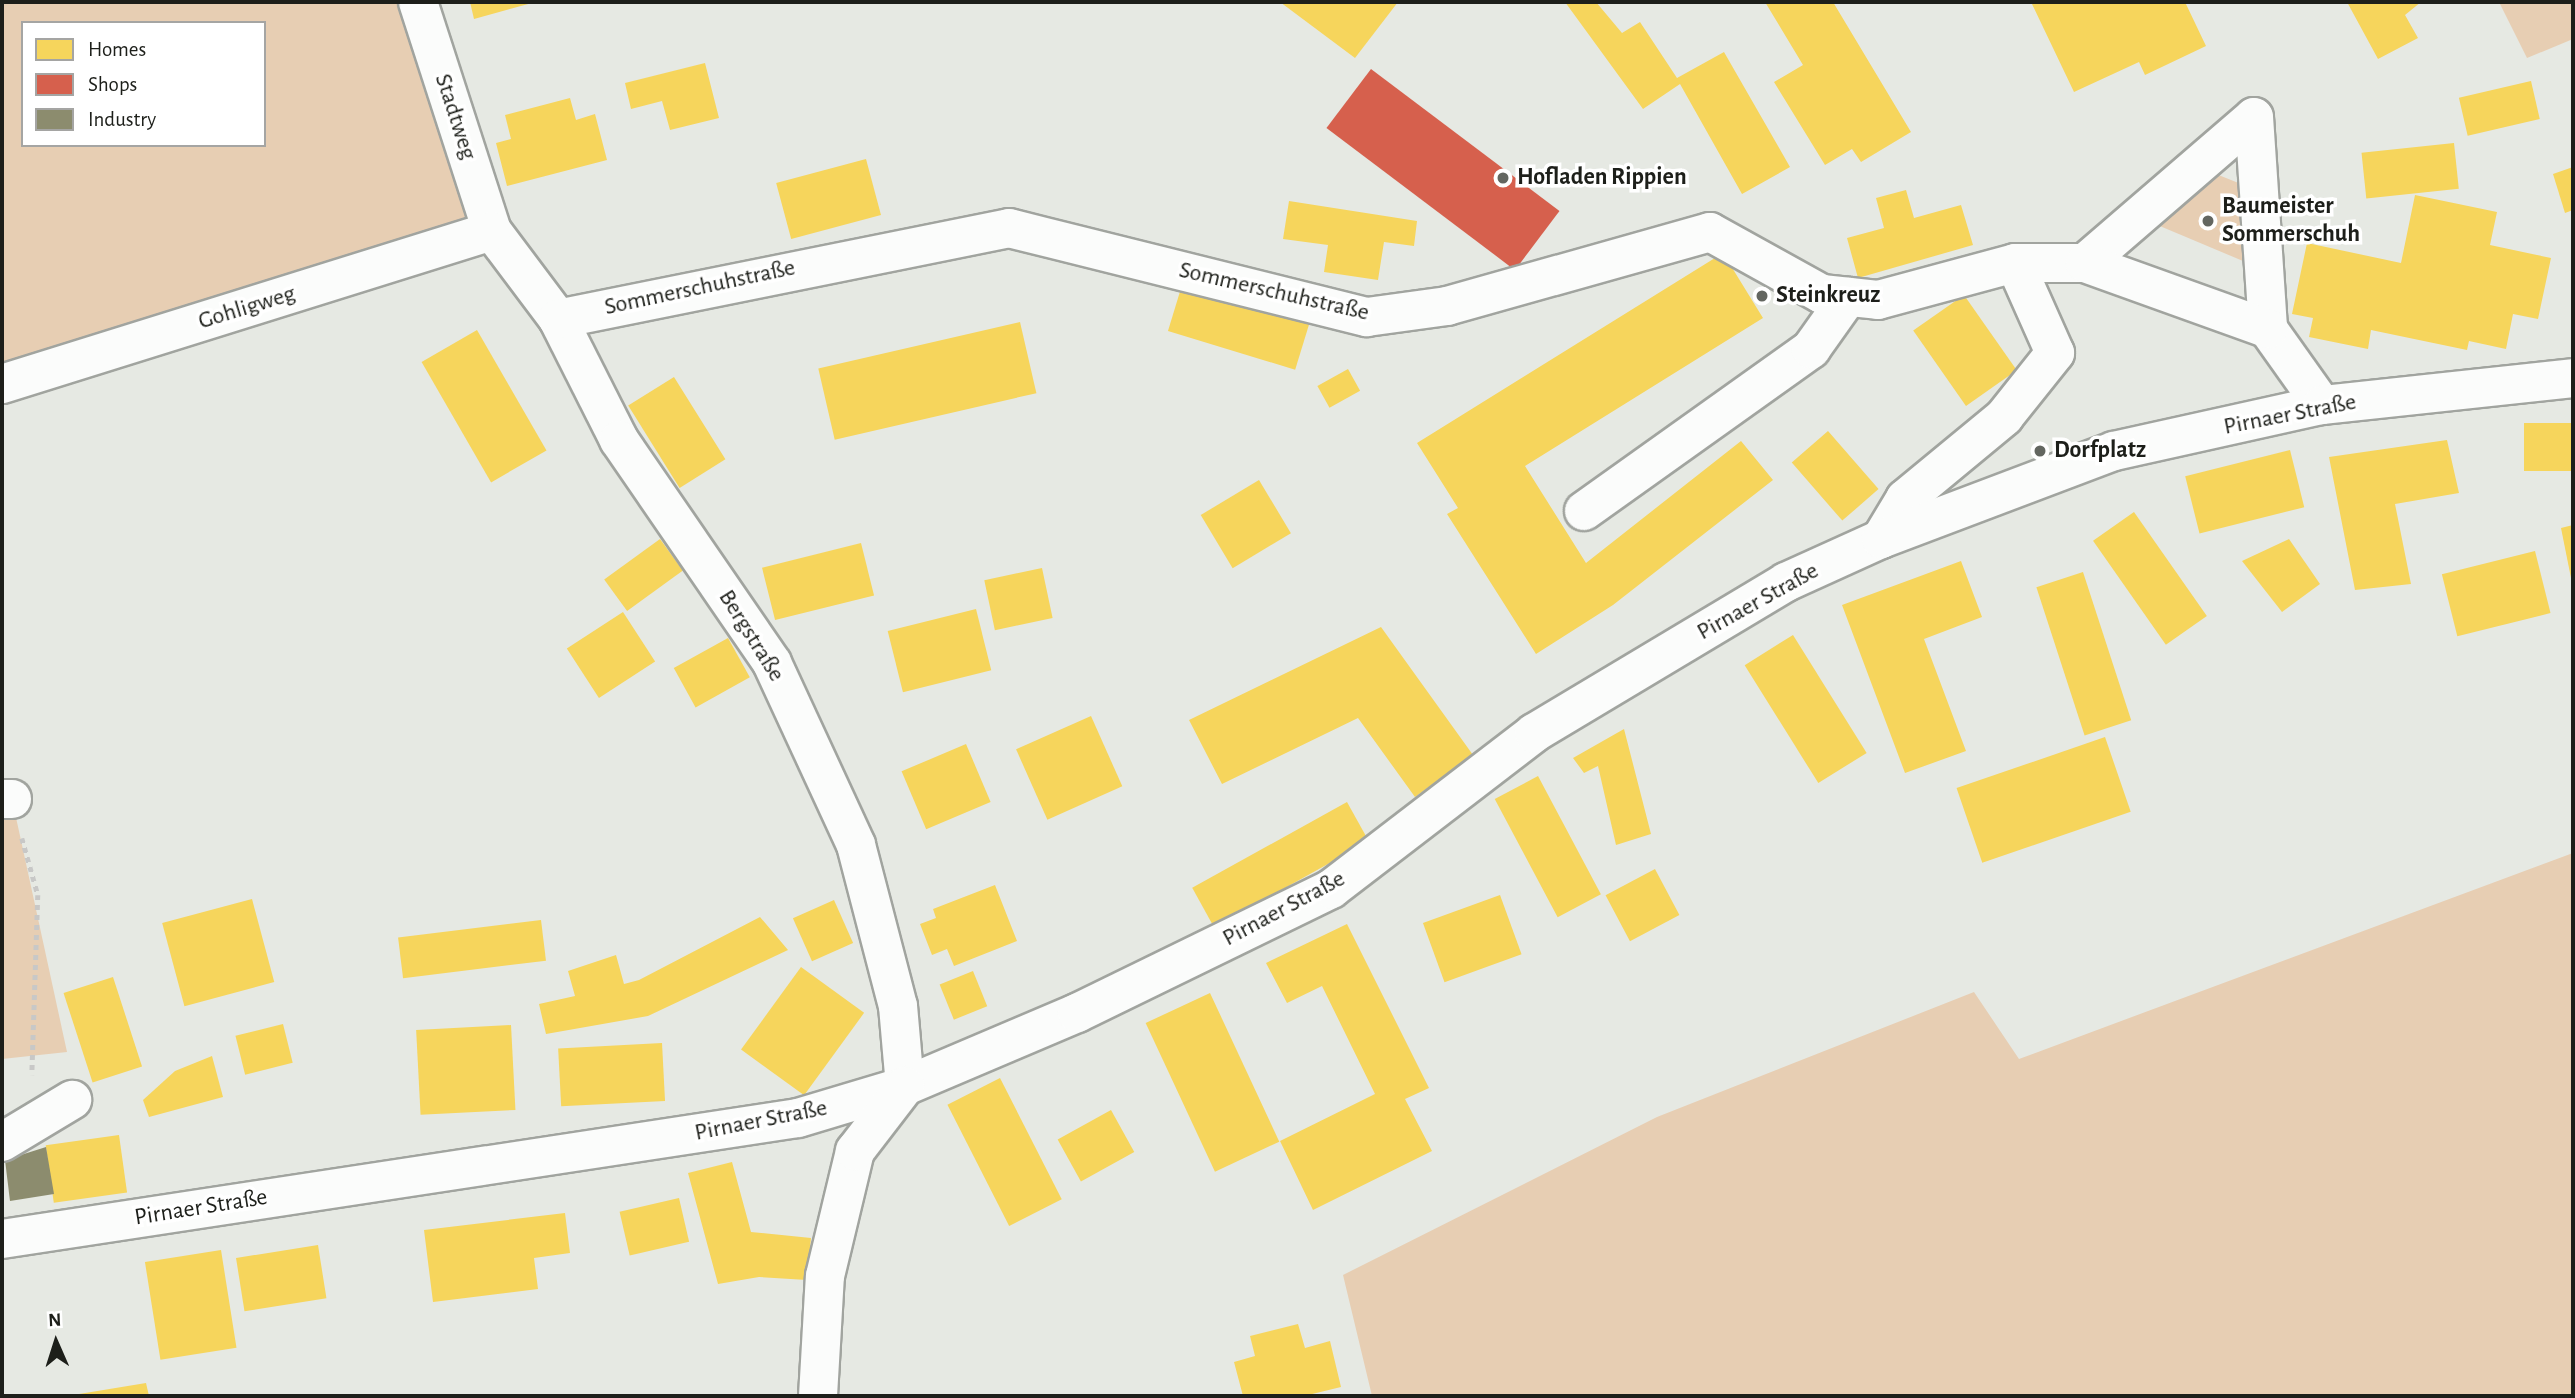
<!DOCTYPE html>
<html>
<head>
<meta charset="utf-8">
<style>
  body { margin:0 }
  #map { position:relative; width:2575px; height:1398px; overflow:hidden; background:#e6e9e3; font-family:"Alegreya Sans",sans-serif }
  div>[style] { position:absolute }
  .green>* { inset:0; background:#e7ceb3 }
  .homes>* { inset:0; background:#f6d55c; transform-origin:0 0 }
  .shops>* { inset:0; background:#d6604d; transform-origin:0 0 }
  .industry>* { inset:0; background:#8c8c6e }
  .path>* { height:4.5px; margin-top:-2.25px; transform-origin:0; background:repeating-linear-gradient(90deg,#c8c8c7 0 5px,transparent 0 10px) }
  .roads { filter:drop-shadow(2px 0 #a1a49f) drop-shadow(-2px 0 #a1a49f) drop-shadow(0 2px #a1a49f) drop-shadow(0 -2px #a1a49f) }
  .minor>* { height:38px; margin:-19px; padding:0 19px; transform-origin:19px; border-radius:19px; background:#fbfcfb }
  .dots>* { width:19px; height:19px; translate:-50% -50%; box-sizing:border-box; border:4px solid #fff; border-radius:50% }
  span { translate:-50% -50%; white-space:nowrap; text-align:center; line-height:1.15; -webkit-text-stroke:7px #fff; paint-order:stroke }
  .street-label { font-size:24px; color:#1d1f1a }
  .poi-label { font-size:24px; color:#1d1f1a; font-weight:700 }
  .left { translate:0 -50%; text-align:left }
  .frame { position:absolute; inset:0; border:4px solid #1d1f1a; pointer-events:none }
  .legend { position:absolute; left:21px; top:21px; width:245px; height:126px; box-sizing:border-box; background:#fff; border:2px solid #a5a5a3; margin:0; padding:9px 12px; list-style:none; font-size:21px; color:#1d1f1a }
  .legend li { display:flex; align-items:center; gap:14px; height:35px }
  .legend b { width:35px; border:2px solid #a5a5a3 }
  .north { position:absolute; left:21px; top:1307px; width:70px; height:70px; -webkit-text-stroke:5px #fff; paint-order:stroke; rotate:357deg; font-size:19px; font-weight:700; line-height:28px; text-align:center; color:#1d1f1a }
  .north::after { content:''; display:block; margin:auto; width:24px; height:32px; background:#1d1f1a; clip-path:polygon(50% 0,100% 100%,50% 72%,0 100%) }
</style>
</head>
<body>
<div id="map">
  <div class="green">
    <i style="clip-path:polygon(evenodd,2px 2px,418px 2px,492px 231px,2px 384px,2px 2px,23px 23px,264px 23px,264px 145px,23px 145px,23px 23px)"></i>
    <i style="clip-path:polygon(2499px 2px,2573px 2px,2573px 39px,2527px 58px)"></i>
    <i style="clip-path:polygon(2211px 172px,2241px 184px,2243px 261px,2155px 224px)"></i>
    <i style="clip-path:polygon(2px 799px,12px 799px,67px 1052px,2px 1059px)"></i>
    <i style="clip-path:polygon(2573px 853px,2573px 1396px,1372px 1396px,1343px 1275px,1657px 1117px,1974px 992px,2019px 1059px)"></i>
  </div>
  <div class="homes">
    <i style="clip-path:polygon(470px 2px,532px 2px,532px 3px,474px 19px)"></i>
    <i style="clip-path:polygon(1280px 2px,1398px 2px,1355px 58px)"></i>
    <i style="clip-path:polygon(1565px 2px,1596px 2px,1622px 33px,1640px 22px,1677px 78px,1724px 52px,1790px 167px,1742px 194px,1680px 84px,1643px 109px)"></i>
    <i style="clip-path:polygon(1765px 2px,1833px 2px,1911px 132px,1861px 162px,1852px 149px,1825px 165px,1774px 82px,1803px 65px)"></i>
    <i style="clip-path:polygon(2031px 2px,2185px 2px,2206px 46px,2145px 75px,2139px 62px,2074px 92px)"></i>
    <i style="clip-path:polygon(2347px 2px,2421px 2px,2405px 15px,2418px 38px,2378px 59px)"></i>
    <i style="clip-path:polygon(705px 63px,719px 118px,670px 130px,662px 101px,631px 109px,625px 83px)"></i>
    <i style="left:2531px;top:81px;width:39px;height:74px;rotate:77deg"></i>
    <i style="clip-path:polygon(570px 98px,576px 120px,595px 114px,607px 160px,507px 186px,496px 143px,511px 139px,505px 115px)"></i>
    <i style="left:2454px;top:143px;width:46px;height:93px;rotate:84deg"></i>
    <i style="left:866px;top:159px;width:58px;height:93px;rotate:75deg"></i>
    <i style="clip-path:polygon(2573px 167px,2573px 210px,2565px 213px,2553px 174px)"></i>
    <i style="clip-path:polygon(1906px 190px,1914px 218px,1961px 205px,1973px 245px,1858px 278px,1847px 238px,1884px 228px,1876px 198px)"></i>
    <i style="clip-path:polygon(2415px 195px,2497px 212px,2490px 245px,2551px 258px,2538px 319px,2513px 314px,2506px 349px,2469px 341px,2467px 350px,2371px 330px,2368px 349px,2309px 337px,2313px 318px,2292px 314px,2307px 243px,2401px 263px)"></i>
    <i style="clip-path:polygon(1289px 201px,1417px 221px,1414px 246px,1384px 242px,1378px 280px,1324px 272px,1328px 245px,1283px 239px)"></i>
    <i style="clip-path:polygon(1723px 253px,1763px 318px,1525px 466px,1586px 563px,1741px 441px,1773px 480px,1613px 605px,1536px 654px,1447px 514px,1458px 508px,1417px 443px)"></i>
    <i style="left:1182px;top:285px;width:133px;height:48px;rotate:17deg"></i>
    <i style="left:1964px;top:295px;width:92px;height:62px;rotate:55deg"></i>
    <i style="left:1020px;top:322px;width:73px;height:207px;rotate:77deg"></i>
    <i style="left:477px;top:330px;width:139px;height:64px;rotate:60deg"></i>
    <i style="left:1348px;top:369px;width:25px;height:35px;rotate:61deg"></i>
    <i style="left:674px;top:377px;width:97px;height:54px;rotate:58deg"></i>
    <i style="left:2573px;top:423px;width:48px;height:49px;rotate:90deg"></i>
    <i style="left:1828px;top:431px;width:77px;height:48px;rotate:49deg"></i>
    <i style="clip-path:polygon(2447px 440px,2459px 493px,2395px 504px,2411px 584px,2355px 590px,2329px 457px)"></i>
    <i style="left:2290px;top:450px;width:59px;height:108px;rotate:76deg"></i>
    <i style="left:1259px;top:480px;width:62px;height:68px;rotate:59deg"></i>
    <i style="left:2134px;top:512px;width:127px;height:50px;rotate:55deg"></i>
    <i style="clip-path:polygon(2573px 525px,2573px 583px,2572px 583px,2561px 528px)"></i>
    <i style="left:660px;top:539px;width:39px;height:69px;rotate:54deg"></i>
    <i style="clip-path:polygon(2289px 539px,2320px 584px,2282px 612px,2242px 561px)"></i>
    <i style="left:861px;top:543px;width:54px;height:102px;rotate:76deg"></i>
    <i style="left:2535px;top:551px;width:64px;height:96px;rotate:76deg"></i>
    <i style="clip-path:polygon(1961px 561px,1982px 617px,1924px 639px,1966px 751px,1905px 773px,1842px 605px)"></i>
    <i style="left:1042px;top:568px;width:51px;height:59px;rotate:78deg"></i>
    <i style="left:2083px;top:572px;width:156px;height:49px;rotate:72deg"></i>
    <i style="left:976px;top:609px;width:63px;height:91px;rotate:76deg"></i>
    <i style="left:623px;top:612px;width:59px;height:67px;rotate:57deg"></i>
    <i style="clip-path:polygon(1381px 627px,1473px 755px,1415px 797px,1358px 718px,1222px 784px,1189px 720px)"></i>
    <i style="left:1793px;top:635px;width:139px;height:57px;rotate:58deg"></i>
    <i style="left:728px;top:638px;width:45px;height:62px;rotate:61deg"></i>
    <i style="left:1091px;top:716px;width:77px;height:82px;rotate:66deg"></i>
    <i style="clip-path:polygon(1624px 729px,1651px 834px,1616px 845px,1598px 766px,1584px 773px,1573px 758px)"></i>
    <i style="left:2105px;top:737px;width:79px;height:157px;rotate:71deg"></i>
    <i style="left:966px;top:744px;width:63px;height:70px;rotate:67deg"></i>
    <i style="left:1538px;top:776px;width:134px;height:49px;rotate:62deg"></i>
    <i style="left:1347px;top:802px;width:45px;height:177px;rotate:61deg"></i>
    <i style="left:1655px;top:869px;width:52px;height:56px;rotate:62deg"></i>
    <i style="clip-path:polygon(995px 885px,1017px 941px,954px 966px,947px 949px,932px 955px,920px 924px,936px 918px,933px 909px)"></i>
    <i style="left:1500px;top:895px;width:63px;height:82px;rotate:70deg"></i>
    <i style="left:252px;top:899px;width:86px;height:93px;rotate:75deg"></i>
    <i style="left:834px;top:900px;width:47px;height:45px;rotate:66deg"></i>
    <i style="clip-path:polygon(760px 917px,788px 950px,648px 1016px,546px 1034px,539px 1004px,575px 996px,568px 971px,616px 955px,624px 984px,639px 980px)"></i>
    <i style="left:541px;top:920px;width:41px;height:144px;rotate:83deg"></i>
    <i style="clip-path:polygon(1347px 924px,1429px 1088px,1405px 1099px,1432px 1151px,1313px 1210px,1280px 1141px,1375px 1094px,1322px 986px,1287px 1003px,1266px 963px)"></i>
    <i style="left:801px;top:967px;width:78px;height:102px;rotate:36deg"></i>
    <i style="left:973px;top:971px;width:38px;height:36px;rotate:68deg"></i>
    <i style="left:113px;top:977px;width:94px;height:52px;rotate:72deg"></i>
    <i style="left:1210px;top:993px;width:164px;height:71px;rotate:65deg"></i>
    <i style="left:283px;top:1024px;width:40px;height:49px;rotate:76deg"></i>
    <i style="left:511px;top:1025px;width:85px;height:95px;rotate:87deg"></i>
    <i style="left:662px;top:1043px;width:58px;height:104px;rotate:87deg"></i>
    <i style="clip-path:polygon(212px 1056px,223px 1097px,149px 1117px,143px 1100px,175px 1071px)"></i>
    <i style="left:1000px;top:1078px;width:136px;height:59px;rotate:63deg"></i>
    <i style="left:1111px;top:1110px;width:48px;height:61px;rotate:61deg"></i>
    <i style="left:119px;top:1135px;width:58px;height:74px;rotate:82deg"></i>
    <i style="clip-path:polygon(732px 1162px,751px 1232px,811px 1238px,807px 1280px,759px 1277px,718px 1284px,688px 1173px)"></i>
    <i style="left:679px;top:1198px;width:45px;height:61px;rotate:77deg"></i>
    <i style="clip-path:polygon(565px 1213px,570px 1253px,534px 1258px,538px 1289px,433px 1302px,424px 1230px)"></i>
    <i style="left:318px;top:1245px;width:54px;height:83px;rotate:81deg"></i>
    <i style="left:221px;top:1250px;width:99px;height:77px;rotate:81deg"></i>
    <i style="clip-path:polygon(1298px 1324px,1305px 1348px,1330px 1341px,1341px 1387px,1304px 1396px,1243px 1396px,1234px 1362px,1255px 1356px,1250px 1336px)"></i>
    <i style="clip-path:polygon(146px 1383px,149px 1396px,73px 1396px,73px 1395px)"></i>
  </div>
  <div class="shops">
    <i style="left:1371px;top:69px;width:236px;height:74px;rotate:37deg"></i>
  </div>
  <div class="industry">
    <i style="clip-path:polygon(46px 1147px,54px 1194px,10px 1201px,5px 1160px)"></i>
  </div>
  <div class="path">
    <i style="left:22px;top:838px;width:59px;rotate:74.3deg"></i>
    <i style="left:38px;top:895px;width:180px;rotate:91.9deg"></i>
  </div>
  <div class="roads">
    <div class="minor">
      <i style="left:418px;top:2px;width:241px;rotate:72.1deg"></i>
      <i style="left:492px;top:231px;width:110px;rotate:53.1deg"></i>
      <i style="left:558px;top:319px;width:136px;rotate:63.2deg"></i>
      <i style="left:619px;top:440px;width:270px;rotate:55.5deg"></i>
      <i style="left:772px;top:663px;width:200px;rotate:65.2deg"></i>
      <i style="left:856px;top:845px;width:166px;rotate:75.4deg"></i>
      <i style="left:898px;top:1006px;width:80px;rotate:85deg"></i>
      <i style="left:2085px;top:263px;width:223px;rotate:-40.8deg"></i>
      <i style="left:2254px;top:117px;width:212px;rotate:86.2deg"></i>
      <i style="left:2268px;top:329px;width:93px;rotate:54.6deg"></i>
      <i style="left:558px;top:319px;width:460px;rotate:-11.4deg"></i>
      <i style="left:1009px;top:228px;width:369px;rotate:14deg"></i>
      <i style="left:1367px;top:317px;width:81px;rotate:-7.8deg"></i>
      <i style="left:1447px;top:306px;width:273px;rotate:-15.7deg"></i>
      <i style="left:1710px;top:232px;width:128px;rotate:29deg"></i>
      <i style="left:1822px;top:294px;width:56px;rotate:6.1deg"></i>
      <i style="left:1878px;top:300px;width:142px;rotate:-15.1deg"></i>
      <i style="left:2015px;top:263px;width:70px"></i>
      <i style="left:2085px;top:263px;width:195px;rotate:19.8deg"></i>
      <i style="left:2px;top:384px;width:513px;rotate:-17.34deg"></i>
      <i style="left:1584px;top:511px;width:279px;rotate:-35.5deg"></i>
      <i style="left:1811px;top:349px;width:64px;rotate:-54.6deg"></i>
      <i style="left:1881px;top:539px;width:47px;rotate:-59deg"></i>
      <i style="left:1905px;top:499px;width:129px;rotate:-39.6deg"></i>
      <i style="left:2004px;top:417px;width:82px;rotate:-51.4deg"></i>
      <i style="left:2055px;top:353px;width:98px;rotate:-114deg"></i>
      <i style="left:2px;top:799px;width:10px"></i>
      <i style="left:2px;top:1142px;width:82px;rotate:-31deg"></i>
      <i style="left:2px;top:1239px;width:805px;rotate:-8.64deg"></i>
      <i style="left:798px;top:1118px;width:112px;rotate:-16.7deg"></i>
      <i style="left:905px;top:1086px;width:187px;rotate:-23deg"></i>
      <i style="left:1077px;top:1013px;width:283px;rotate:-26deg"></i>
      <i style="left:1331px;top:889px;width:256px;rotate:-37.5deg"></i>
      <i style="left:1534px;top:733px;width:294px;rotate:-30.9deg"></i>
      <i style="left:1786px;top:582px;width:104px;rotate:-24.4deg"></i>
      <i style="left:1881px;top:539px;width:249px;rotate:-20.7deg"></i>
      <i style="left:2114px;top:451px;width:213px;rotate:-12.5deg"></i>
      <i style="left:2322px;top:405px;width:252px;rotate:-6.1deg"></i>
      <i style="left:818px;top:1396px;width:120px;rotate:-86.7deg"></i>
      <i style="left:825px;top:1276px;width:129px;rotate:-76.5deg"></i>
      <i style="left:855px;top:1151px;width:82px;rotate:-52.4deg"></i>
    </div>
  </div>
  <div class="dots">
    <i style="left:1503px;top:178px;background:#636660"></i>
    <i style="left:2208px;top:221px;background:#636660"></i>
    <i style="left:1762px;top:296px;background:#636660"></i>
    <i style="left:2040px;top:451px;background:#636660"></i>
  </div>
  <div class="street-label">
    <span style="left:455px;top:117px;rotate:72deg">Stadtweg</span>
    <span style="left:700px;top:288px;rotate:-12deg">Sommerschuhstraße</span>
    <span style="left:1274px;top:292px;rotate:13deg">Sommerschuhstraße</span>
    <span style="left:247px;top:308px;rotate:-17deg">Gohligweg</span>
    <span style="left:2290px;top:415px;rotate:-11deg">Pirnaer Straße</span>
    <span style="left:1758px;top:602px;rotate:-29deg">Pirnaer Straße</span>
    <span style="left:751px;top:636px;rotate:58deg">Bergstraße</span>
    <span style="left:1284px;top:909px;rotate:-28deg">Pirnaer Straße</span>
    <span style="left:761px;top:1121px;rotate:-11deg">Pirnaer Straße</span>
    <span style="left:201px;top:1208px;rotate:-9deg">Pirnaer Straße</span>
  </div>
  <div class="poi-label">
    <span class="left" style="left:1517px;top:178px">Hofladen Rippien</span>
    <span class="left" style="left:2222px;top:221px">Baumeister<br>Sommerschuh</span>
    <span class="left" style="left:1776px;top:296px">Steinkreuz</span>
    <span class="left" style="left:2054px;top:451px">Dorfplatz</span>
  </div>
  <div class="frame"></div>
  <ul class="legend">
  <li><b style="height:19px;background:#f6d55c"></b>Homes</li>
  <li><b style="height:19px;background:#d6604d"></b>Shops</li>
  <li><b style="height:19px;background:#8c8c6e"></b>Industry</li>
  </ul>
  <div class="north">N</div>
</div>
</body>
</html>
